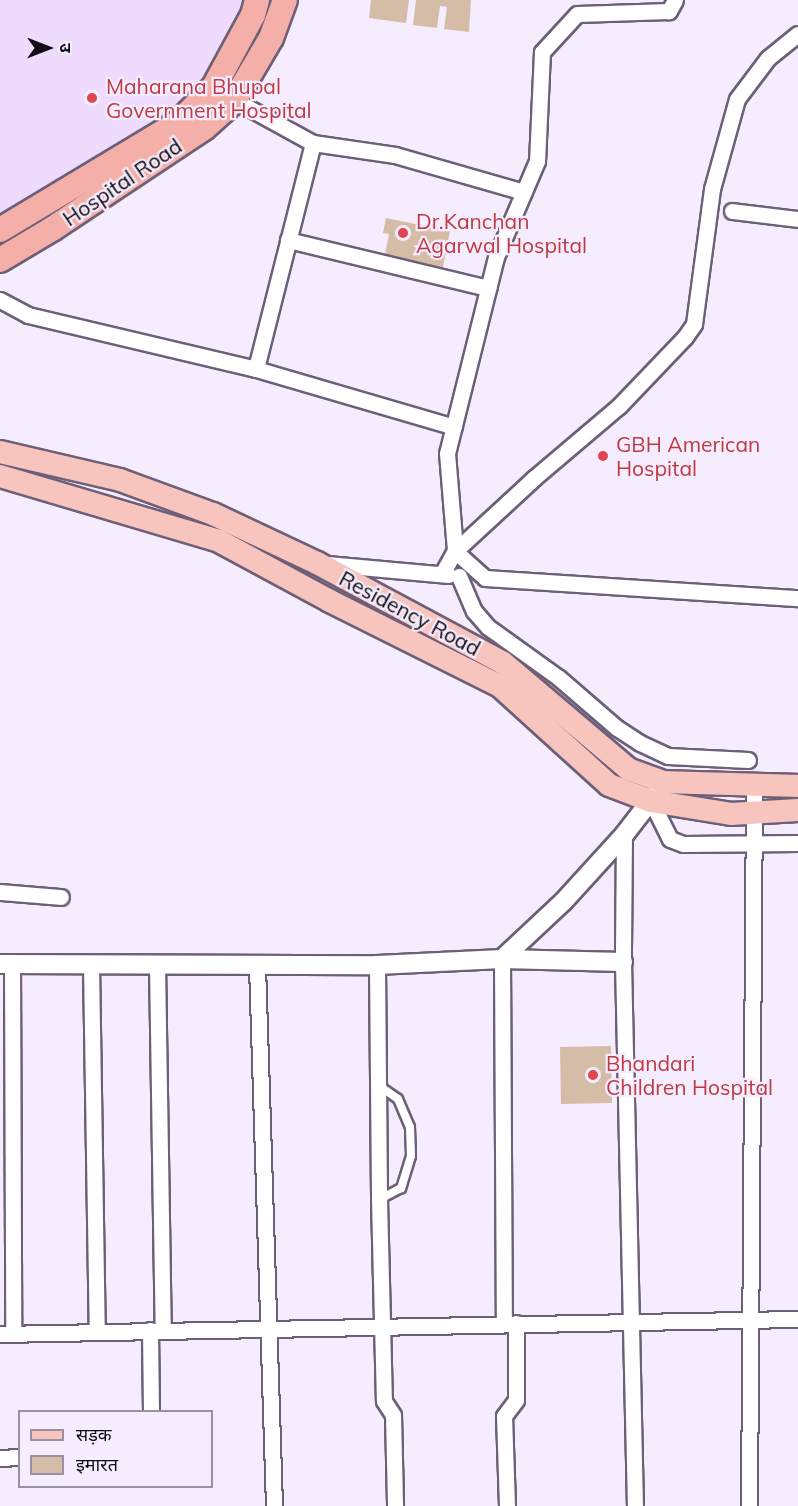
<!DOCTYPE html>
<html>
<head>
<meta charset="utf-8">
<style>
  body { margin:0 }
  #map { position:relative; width:798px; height:1506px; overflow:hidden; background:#f5ecfd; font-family:Mulish,"Noto Sans Devanagari",sans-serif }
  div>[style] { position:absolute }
  .built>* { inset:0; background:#efdbfe }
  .building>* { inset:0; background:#d5bca7; transform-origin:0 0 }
  .roads { filter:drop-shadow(2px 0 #6d5f77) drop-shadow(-2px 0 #6d5f77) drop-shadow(0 2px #6d5f77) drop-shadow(0 -2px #6d5f77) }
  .service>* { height:8px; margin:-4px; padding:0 4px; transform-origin:4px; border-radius:4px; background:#fff }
  .minor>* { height:15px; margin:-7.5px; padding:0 7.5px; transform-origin:7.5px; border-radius:7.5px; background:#fff }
  .tertiary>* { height:18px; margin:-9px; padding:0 9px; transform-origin:9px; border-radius:9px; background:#fff }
  .primary>* { height:22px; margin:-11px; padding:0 11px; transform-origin:11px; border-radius:11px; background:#f7c4be }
  .trunk>* { height:24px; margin:-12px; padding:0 12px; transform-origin:12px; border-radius:12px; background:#f4b0a8 }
  .dots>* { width:16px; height:16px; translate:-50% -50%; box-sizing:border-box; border:3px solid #f5ecfd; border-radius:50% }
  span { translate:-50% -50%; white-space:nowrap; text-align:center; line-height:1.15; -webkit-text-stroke:4.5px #f5ecfd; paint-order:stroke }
  .health-label { font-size:21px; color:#be3a42 }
  .left { translate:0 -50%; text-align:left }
  .street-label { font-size:21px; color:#0e0912 }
  .legend { position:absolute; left:18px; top:1410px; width:195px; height:78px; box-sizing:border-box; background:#f5ecfd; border:2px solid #99919f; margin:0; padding:8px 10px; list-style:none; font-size:18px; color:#0e0912 }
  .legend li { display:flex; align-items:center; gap:12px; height:30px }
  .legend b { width:30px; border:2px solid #99919f }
  .north { position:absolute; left:18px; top:18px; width:60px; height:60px; -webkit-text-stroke:4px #f5ecfd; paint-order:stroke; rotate:90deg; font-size:16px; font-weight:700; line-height:24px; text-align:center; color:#0e0912 }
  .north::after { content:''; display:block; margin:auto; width:21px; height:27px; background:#0e0912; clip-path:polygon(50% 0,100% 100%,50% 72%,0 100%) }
</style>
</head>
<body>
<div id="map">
  <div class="built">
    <i style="clip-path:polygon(0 0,244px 0,209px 74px,158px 122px,0 219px)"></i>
  </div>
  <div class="building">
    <i style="clip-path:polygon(371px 0,409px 0,406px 23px,369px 18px)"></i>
    <i style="clip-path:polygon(416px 0,471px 0,469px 32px,444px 29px,447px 7px,440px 6px,437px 28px,413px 25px)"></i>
    <i style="clip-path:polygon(386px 218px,450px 231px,442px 272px,384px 260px,389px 234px,383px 233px)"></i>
    <i style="left:611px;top:1046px;width:57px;height:51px;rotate:89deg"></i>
  </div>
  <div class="roads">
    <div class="service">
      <i style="left:378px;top:1085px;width:24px;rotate:35deg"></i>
      <i style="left:398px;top:1099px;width:30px;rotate:67deg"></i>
      <i style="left:410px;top:1127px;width:29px;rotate:88deg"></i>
      <i style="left:411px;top:1156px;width:34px;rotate:107deg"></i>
      <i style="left:401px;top:1188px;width:24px;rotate:152deg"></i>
    </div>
    <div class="minor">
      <i style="left:675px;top:0;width:13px;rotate:119deg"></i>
      <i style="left:669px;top:11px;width:92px;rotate:178.1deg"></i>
      <i style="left:577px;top:14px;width:52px;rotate:132.6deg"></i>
      <i style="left:542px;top:52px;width:109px;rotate:92.6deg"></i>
      <i style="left:537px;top:161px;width:104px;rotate:113.1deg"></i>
      <i style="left:496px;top:257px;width:202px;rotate:104deg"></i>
      <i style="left:447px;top:453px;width:98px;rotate:85.3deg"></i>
      <i style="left:455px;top:551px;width:40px;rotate:42deg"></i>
      <i style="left:485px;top:578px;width:314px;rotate:3.7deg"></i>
      <i style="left:227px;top:96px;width:98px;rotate:28.7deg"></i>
      <i style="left:313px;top:143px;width:233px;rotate:104.2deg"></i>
      <i style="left:256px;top:369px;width:206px;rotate:16.3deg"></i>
      <i style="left:313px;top:143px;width:83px;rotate:8.3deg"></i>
      <i style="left:395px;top:155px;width:134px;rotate:16deg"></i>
      <i style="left:732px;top:211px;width:66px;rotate:6.9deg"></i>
      <i style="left:288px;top:240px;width:206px;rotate:13.5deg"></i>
      <i style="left:0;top:300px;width:32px;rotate:28deg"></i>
      <i style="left:28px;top:315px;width:234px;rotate:13.3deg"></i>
      <i style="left:327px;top:564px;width:122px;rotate:5.2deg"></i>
      <i style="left:442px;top:574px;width:26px;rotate:-61deg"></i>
      <i style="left:455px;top:551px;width:108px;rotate:-42.7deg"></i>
      <i style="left:534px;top:478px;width:111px;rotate:-40.3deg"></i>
      <i style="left:619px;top:406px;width:95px;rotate:-46.3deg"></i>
      <i style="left:685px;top:337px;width:16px;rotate:-55deg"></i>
      <i style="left:694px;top:324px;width:136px;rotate:-82.4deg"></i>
      <i style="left:712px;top:189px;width:93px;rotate:-74.5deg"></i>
      <i style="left:737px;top:99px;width:51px;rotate:-52.9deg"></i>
      <i style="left:768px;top:58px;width:38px;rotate:-39deg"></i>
      <i style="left:459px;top:576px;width:38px;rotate:67deg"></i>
      <i style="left:474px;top:611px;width:21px;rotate:49deg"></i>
      <i style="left:488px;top:627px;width:87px;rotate:35.7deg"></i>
      <i style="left:559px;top:678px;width:77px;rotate:40.8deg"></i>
      <i style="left:617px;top:728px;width:27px;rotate:33deg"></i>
      <i style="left:640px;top:743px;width:31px;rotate:25deg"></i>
      <i style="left:668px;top:756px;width:80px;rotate:2.9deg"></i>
      <i style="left:651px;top:801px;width:42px;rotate:63.4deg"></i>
      <i style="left:670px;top:839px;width:14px;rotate:21deg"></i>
      <i style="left:683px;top:844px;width:115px;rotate:-0.5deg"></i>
      <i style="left:624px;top:835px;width:127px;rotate:90.5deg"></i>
      <i style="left:623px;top:962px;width:544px;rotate:88.74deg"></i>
      <i style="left:0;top:892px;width:61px;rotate:4.7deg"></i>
      <i style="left:502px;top:959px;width:364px;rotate:89.7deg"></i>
      <i style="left:91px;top:964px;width:367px;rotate:89.1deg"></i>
      <i style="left:157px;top:964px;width:366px;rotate:89.1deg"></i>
      <i style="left:12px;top:965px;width:368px;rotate:89.8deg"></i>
      <i style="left:257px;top:965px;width:541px;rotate:88.2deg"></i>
      <i style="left:377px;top:965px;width:234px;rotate:89.5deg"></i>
      <i style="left:379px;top:1199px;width:202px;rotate:88.6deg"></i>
      <i style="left:384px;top:1401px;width:17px;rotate:57deg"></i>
      <i style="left:393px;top:1415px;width:91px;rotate:88.7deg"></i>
      <i style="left:150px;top:1330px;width:82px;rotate:89.3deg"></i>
      <i style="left:0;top:1334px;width:798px;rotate:-1.08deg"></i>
      <i style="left:0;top:1458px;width:20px;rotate:-3deg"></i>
      <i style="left:507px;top:1506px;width:90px;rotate:-91.9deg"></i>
      <i style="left:504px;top:1416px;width:20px;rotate:-53deg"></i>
      <i style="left:516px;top:1400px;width:77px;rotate:-90deg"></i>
      <i style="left:749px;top:1506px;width:719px;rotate:-89.6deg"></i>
    </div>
    <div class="tertiary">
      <i style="left:502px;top:959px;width:121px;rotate:1.4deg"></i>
      <i style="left:0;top:964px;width:377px;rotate:0.2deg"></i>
      <i style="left:377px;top:965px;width:125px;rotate:-2.7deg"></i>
      <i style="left:502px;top:959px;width:83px;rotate:-43.1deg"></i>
      <i style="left:563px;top:902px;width:91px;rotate:-47.7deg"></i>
      <i style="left:624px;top:835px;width:56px;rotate:-52.3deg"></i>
    </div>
    <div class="primary">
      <i style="left:0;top:452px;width:123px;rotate:13.1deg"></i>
      <i style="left:120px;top:480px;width:99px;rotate:20.1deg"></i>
      <i style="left:213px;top:514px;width:115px;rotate:25.2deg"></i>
      <i style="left:317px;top:563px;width:210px;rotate:28.2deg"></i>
      <i style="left:502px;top:662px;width:165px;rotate:40.3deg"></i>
      <i style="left:628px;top:769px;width:38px;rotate:20deg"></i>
      <i style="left:664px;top:782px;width:134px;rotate:1.7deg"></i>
      <i style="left:0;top:476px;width:228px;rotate:16.5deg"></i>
      <i style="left:219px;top:541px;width:126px;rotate:28.4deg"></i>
      <i style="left:330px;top:601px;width:190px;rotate:26.6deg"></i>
      <i style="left:500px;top:686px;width:147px;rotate:42.2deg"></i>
      <i style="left:609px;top:785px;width:45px;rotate:20.9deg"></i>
      <i style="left:651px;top:801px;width:81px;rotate:9.2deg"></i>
      <i style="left:731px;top:814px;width:67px;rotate:-3.4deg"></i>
    </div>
    <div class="trunk">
      <i style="left:0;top:230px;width:208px;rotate:-31deg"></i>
      <i style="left:178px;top:123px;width:51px;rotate:-45deg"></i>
      <i style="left:214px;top:87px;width:82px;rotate:-61.6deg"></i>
      <i style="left:253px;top:15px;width:16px;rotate:-75deg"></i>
      <i style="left:0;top:260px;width:61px;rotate:-30.8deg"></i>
      <i style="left:52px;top:229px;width:182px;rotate:-33.6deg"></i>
      <i style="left:204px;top:128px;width:40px;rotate:-42deg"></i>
      <i style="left:234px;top:101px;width:73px;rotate:-59.6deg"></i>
      <i style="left:271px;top:38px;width:40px;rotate:-69.8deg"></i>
    </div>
  </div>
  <div class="dots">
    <i style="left:92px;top:98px;background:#e0444e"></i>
    <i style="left:403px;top:233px;background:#e0444e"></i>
    <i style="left:603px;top:456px;background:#e0444e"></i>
    <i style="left:593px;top:1075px;background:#e0444e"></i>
  </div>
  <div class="health-label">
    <span class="left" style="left:106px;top:98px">Maharana Bhupal<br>Government Hospital</span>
    <span class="left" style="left:416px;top:233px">Dr.Kanchan<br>Agarwal Hospital</span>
    <span class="left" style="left:616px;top:456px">GBH American<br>Hospital</span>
    <span class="left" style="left:606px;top:1075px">Bhandari<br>Children Hospital</span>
  </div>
  <div class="street-label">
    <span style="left:122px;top:182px;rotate:-34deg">Hospital Road</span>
    <span style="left:410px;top:613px;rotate:28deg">Residency Road</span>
  </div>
  <ul class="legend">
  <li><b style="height:8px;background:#f7c4be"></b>सड़क</li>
  <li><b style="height:16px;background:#d5bca7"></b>इमारत</li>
  </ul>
  <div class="north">उ</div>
</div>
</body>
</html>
